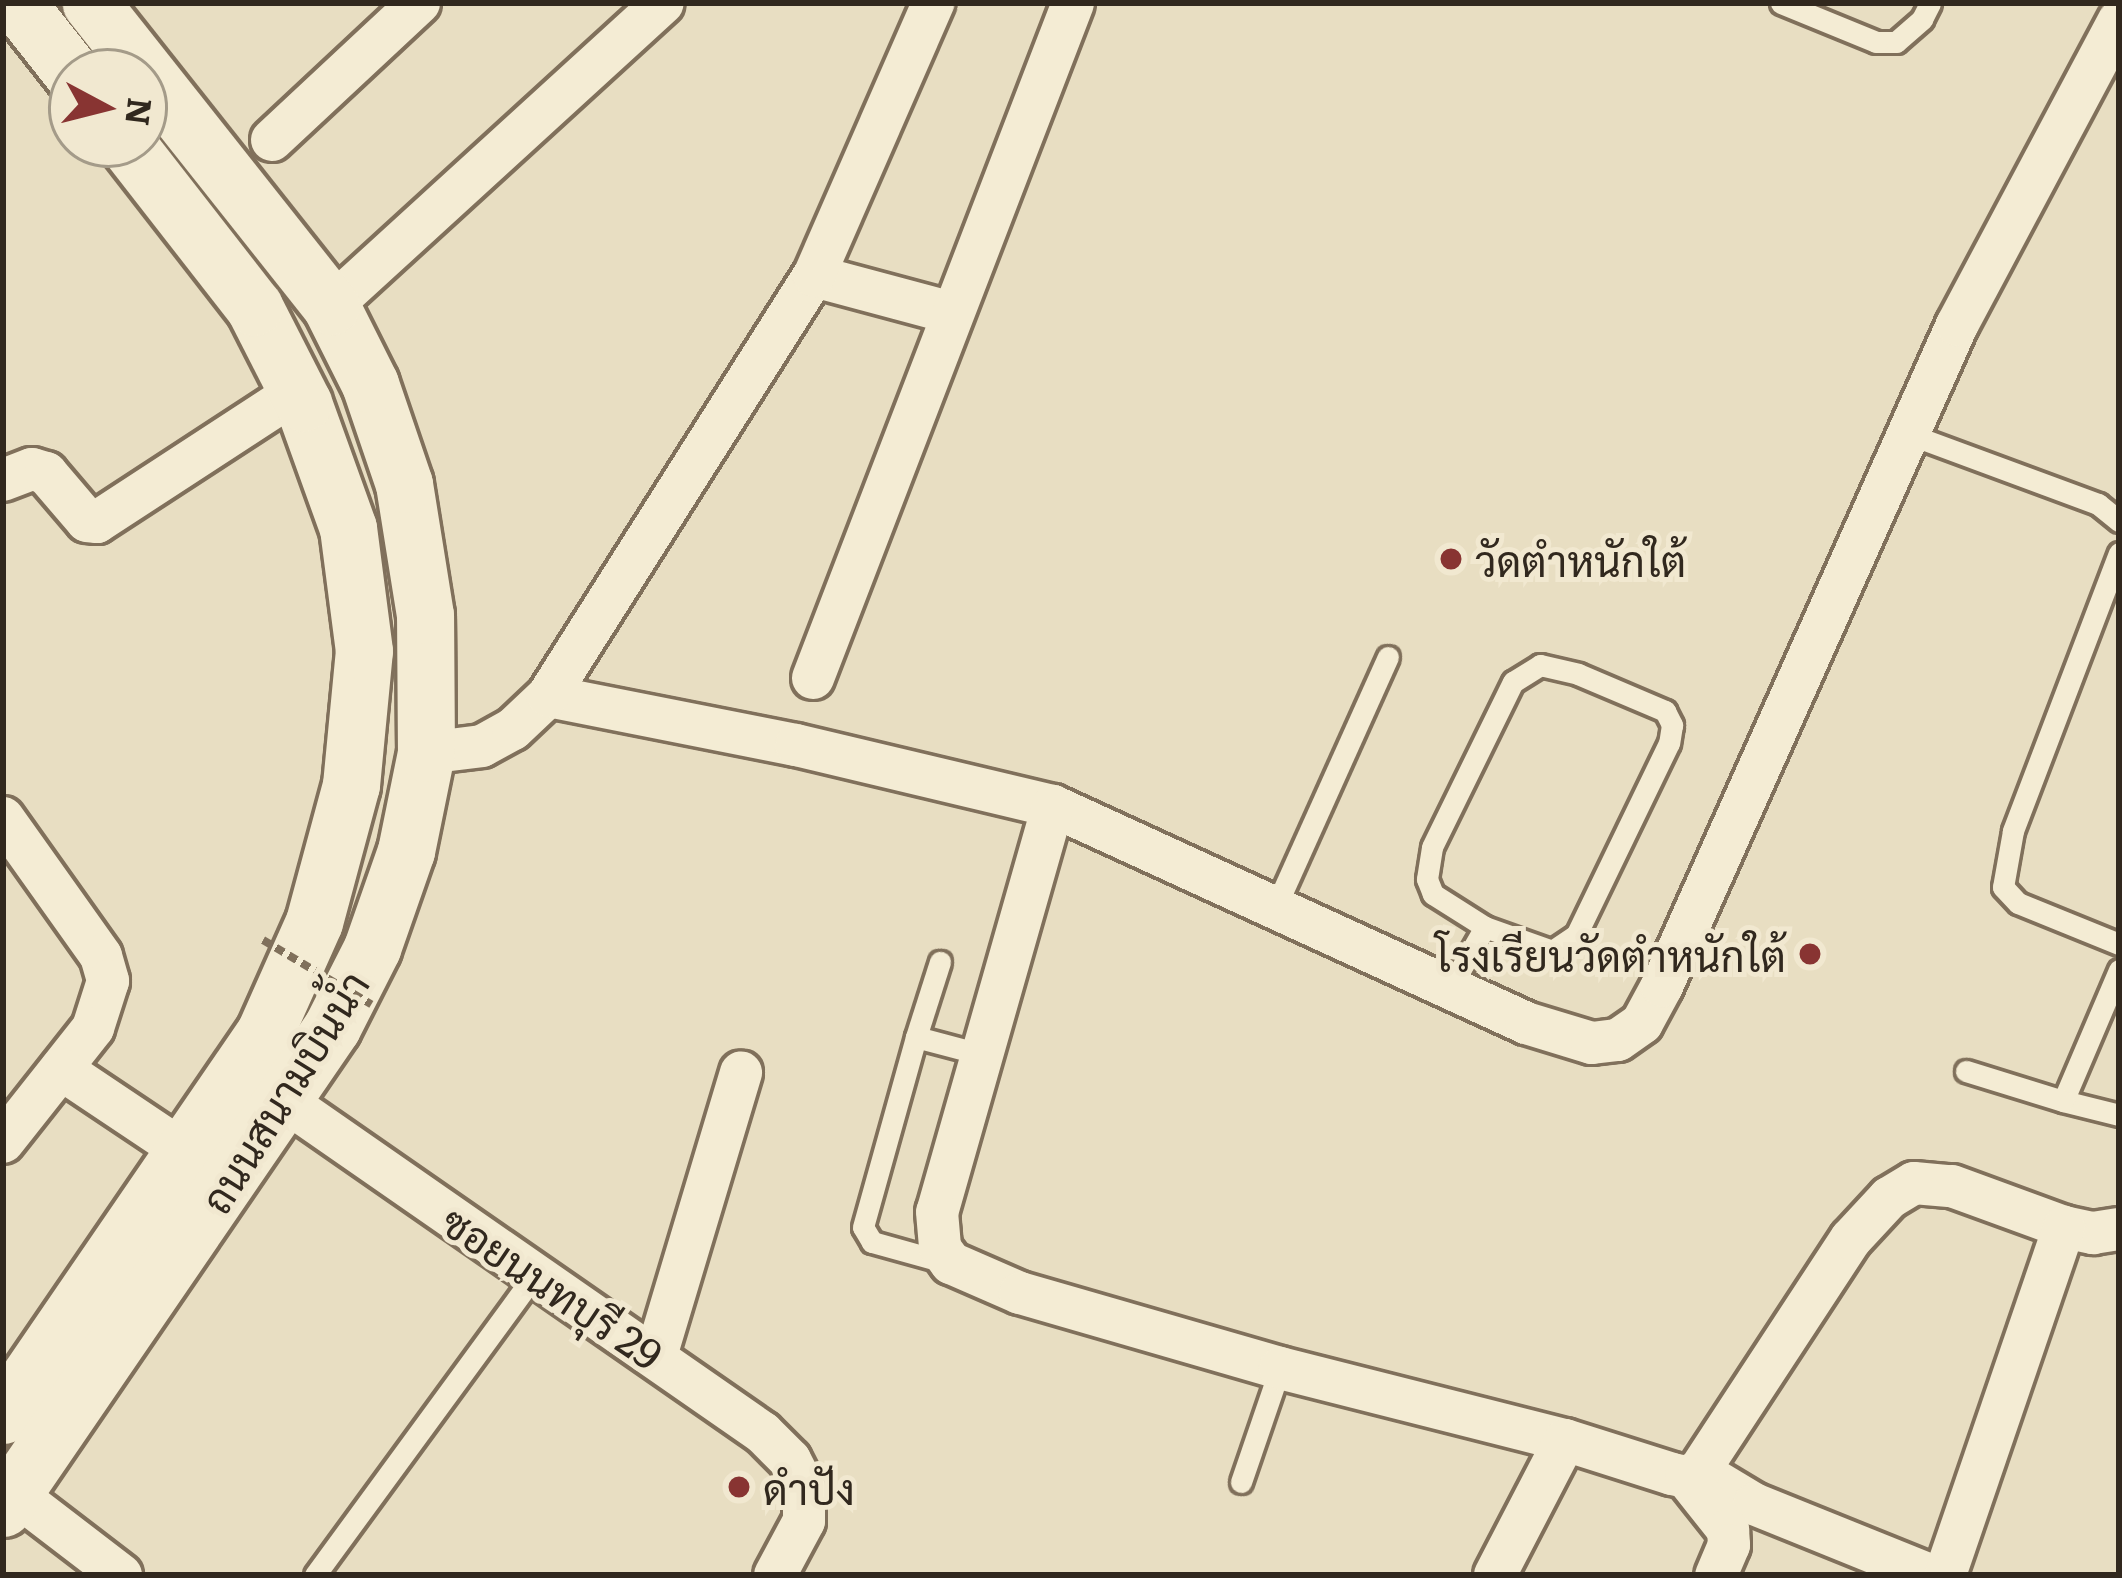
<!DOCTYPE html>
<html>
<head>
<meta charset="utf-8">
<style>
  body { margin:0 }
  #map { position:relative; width:2122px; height:1578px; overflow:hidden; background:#e8dec2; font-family:Literata,Sarabun,serif }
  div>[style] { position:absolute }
  .roads { filter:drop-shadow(3px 0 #80705b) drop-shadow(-3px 0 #80705b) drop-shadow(0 3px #80705b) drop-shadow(0 -3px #80705b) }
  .service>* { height:21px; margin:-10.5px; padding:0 10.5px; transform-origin:10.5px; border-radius:10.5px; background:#f4ecd4 }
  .minor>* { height:42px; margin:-21px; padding:0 21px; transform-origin:21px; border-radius:21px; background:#f4ecd4 }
  .secondary>* { height:57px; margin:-28.5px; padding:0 28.5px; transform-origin:28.5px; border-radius:28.5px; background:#f4ecd4 }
  .path-bridge>* { height:8px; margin-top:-4px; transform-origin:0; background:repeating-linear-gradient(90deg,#80705b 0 9px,transparent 0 15px) }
  .dots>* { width:33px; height:33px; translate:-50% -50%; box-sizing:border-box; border:6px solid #f1e8d0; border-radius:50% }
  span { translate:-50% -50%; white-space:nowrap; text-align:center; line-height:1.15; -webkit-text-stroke:10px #f1e8d0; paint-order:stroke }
  .poi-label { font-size:42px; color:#31281e }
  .left { translate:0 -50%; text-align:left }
  .right { translate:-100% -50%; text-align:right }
  .street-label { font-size:42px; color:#31281e }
  .frame { position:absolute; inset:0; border:6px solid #31281e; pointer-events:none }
  .north { position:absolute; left:48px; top:48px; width:120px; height:120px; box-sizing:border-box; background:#f1e8d0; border:3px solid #a49b89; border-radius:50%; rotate:97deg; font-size:33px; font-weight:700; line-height:48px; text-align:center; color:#31281e }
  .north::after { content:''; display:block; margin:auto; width:42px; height:54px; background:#883432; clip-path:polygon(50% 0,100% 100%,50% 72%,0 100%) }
</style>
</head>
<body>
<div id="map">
  <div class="roads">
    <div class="service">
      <i style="left:1781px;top:3px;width:103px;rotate:22.3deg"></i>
      <i style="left:1876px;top:42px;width:20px"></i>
      <i style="left:1896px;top:42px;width:35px;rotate:-41deg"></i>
      <i style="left:1922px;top:19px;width:18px;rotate:-63deg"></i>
      <i style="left:1906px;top:433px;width:205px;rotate:20.3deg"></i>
      <i style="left:2098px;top:504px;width:27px;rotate:39deg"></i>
      <i style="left:2119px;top:553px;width:298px;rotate:110.9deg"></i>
      <i style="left:2013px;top:831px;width:57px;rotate:100.1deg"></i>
      <i style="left:2003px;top:887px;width:22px;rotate:47deg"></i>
      <i style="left:2018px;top:903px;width:109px;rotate:22.1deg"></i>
      <i style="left:1540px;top:665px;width:39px;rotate:13deg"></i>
      <i style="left:1578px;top:674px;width:95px;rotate:23deg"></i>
      <i style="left:1665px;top:711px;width:16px;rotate:63deg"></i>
      <i style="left:1672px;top:725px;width:18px;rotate:99deg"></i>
      <i style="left:1669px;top:743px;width:213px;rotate:115.8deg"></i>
      <i style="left:1576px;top:935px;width:29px;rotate:146deg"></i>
      <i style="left:1552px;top:951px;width:71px;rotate:-160.3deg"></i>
      <i style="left:1485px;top:927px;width:62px;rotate:-147.6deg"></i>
      <i style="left:1433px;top:894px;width:16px;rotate:-112deg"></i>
      <i style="left:1427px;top:879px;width:32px;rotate:-81deg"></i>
      <i style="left:1432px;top:847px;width:184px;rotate:-63.9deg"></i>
      <i style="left:1513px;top:682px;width:32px;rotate:-32deg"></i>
      <i style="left:1276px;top:906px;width:273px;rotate:-65.8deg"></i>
      <i style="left:2119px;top:970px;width:142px;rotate:113.1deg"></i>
      <i style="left:2063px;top:1101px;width:58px;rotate:14deg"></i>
      <i style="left:1451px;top:986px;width:68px;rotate:-60deg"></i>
      <i style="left:916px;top:1037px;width:79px;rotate:-72.3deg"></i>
      <i style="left:1966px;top:1071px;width:102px;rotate:17.2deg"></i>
      <i style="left:944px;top:1262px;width:75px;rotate:-164.5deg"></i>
      <i style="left:872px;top:1242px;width:17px;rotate:-121deg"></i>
      <i style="left:863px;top:1227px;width:197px;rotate:-74.4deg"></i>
      <i style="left:916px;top:1037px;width:66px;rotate:14.9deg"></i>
      <i style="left:1241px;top:1482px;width:120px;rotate:-71.1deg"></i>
      <i style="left:315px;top:1575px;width:373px;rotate:-53.8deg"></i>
    </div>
    <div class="minor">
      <i style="left:272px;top:140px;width:201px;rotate:-43deg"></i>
      <i style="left:814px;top:276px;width:143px;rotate:15deg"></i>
      <i style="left:331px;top:306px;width:449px;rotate:-42.4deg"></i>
      <i style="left:3px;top:480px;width:31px;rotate:-21deg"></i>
      <i style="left:32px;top:469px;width:15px;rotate:16deg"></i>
      <i style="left:46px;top:473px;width:63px;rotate:49.5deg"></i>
      <i style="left:87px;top:521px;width:10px;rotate:6deg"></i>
      <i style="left:97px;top:522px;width:240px;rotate:-33.1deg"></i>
      <i style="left:813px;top:678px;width:723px;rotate:-68.93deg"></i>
      <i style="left:548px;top:696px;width:253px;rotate:11.2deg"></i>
      <i style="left:796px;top:745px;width:264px;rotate:13.4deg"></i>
      <i style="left:1053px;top:806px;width:520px;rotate:24.64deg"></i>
      <i style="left:1526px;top:1023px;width:69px;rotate:16.9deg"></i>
      <i style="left:1592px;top:1043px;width:26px;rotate:-7deg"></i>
      <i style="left:1618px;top:1040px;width:29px;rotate:-35deg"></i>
      <i style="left:1642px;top:1023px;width:42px;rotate:-61.6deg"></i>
      <i style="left:1662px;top:986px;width:724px;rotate:-65.95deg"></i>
      <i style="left:1957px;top:325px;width:345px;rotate:-62deg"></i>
      <i style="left:426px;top:753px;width:56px;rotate:-7.1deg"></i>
      <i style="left:482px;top:746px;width:35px;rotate:-29deg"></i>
      <i style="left:513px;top:729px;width:48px;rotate:-43.3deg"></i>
      <i style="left:548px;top:696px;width:497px;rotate:-57.7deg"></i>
      <i style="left:814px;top:276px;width:298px;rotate:-66.4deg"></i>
      <i style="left:1053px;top:806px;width:422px;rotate:105.9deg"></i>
      <i style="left:937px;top:1212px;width:36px;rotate:85deg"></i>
      <i style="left:940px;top:1248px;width:19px;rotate:54deg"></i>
      <i style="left:951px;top:1263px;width:75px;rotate:23.5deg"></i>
      <i style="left:1020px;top:1293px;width:271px;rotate:16.1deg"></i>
      <i style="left:1280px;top:1368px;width:294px;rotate:14.2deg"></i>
      <i style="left:1565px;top:1440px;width:112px;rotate:17.6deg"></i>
      <i style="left:1672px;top:1474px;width:14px;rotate:12deg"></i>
      <i style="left:1686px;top:1477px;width:14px;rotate:-25deg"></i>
      <i style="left:1699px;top:1471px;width:64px;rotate:31deg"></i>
      <i style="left:1754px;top:1504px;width:190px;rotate:22deg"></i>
      <i style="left:3px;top:818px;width:169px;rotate:54.6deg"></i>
      <i style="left:101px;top:956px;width:26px;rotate:74deg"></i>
      <i style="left:108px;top:981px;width:49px;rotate:107.7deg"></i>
      <i style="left:93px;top:1028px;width:145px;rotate:128.3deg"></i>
      <i style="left:61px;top:1069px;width:149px;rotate:33.8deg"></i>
      <i style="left:285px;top:1101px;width:582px;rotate:34.78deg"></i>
      <i style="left:763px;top:1433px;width:38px;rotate:45deg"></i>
      <i style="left:790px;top:1460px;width:31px;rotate:63deg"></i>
      <i style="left:804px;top:1488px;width:33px;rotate:90deg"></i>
      <i style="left:804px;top:1521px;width:61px;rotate:118.2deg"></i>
      <i style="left:656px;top:1356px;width:296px;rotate:-73.3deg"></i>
      <i style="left:1699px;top:1471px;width:277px;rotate:-56.8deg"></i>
      <i style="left:1851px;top:1239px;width:56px;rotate:-47.2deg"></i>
      <i style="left:1889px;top:1198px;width:29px;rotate:-31deg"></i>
      <i style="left:1914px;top:1183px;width:38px;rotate:5deg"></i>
      <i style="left:1952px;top:1186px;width:119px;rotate:20.1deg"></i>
      <i style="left:2064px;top:1227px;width:30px;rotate:12deg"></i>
      <i style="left:2093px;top:1233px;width:26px;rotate:-9deg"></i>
      <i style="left:1686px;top:1477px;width:68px;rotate:51.6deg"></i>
      <i style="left:1728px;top:1530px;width:15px;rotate:86deg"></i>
      <i style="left:1729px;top:1545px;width:33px;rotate:113deg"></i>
      <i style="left:14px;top:1493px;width:135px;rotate:37.5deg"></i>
      <i style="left:1495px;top:1575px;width:152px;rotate:-62.6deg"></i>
      <i style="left:1945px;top:1575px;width:368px;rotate:-71.1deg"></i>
    </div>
    <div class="secondary">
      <i style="left:17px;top:3px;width:89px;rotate:51.8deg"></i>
      <i style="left:3px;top:1415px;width:464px;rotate:-55.6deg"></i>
      <i style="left:265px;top:1032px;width:120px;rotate:-66deg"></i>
      <i style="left:314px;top:922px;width:142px;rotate:-74.9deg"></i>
      <i style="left:351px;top:785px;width:135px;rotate:-84.5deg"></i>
      <i style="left:364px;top:651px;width:124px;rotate:-97.4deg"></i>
      <i style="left:348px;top:528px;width:133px;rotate:-109.8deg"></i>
      <i style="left:303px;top:403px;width:108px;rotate:-117deg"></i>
      <i style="left:254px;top:307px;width:207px;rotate:-127.9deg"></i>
      <i style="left:3px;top:1508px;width:583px;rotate:-55.63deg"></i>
      <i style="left:332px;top:1027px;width:89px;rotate:-63.1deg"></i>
      <i style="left:372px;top:948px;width:103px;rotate:-70.7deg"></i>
      <i style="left:406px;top:851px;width:100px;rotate:-78.5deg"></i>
      <i style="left:426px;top:753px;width:138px;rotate:-90.4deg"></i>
      <i style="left:425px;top:615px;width:133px;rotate:-99.1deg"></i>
      <i style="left:404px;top:484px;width:106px;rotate:-108.8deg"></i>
      <i style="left:370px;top:384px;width:87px;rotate:-116.6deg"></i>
      <i style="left:331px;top:306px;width:387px;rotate:-128.4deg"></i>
    </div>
  </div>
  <div class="path-bridge">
    <i style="left:263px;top:940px;width:126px;rotate:30.7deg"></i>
  </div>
  <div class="dots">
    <i style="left:1451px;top:559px;background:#883432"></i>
    <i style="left:1810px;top:954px;background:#883432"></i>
    <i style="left:739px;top:1487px;background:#883432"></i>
  </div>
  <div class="poi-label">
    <span class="left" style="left:1475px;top:559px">วัดตำหนักใต้</span>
    <span class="right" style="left:1786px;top:954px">โรงเรียนวัดตำหนักใต้</span>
    <span class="left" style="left:763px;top:1487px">ดำปัง</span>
  </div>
  <div class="street-label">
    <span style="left:283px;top:1091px;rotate:-58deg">ถนนสนามบินน้ำ</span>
    <span style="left:553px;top:1286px;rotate:34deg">ซอยนนทบุรี 29</span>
  </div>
  <div class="frame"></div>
  <div class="north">N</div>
</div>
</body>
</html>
